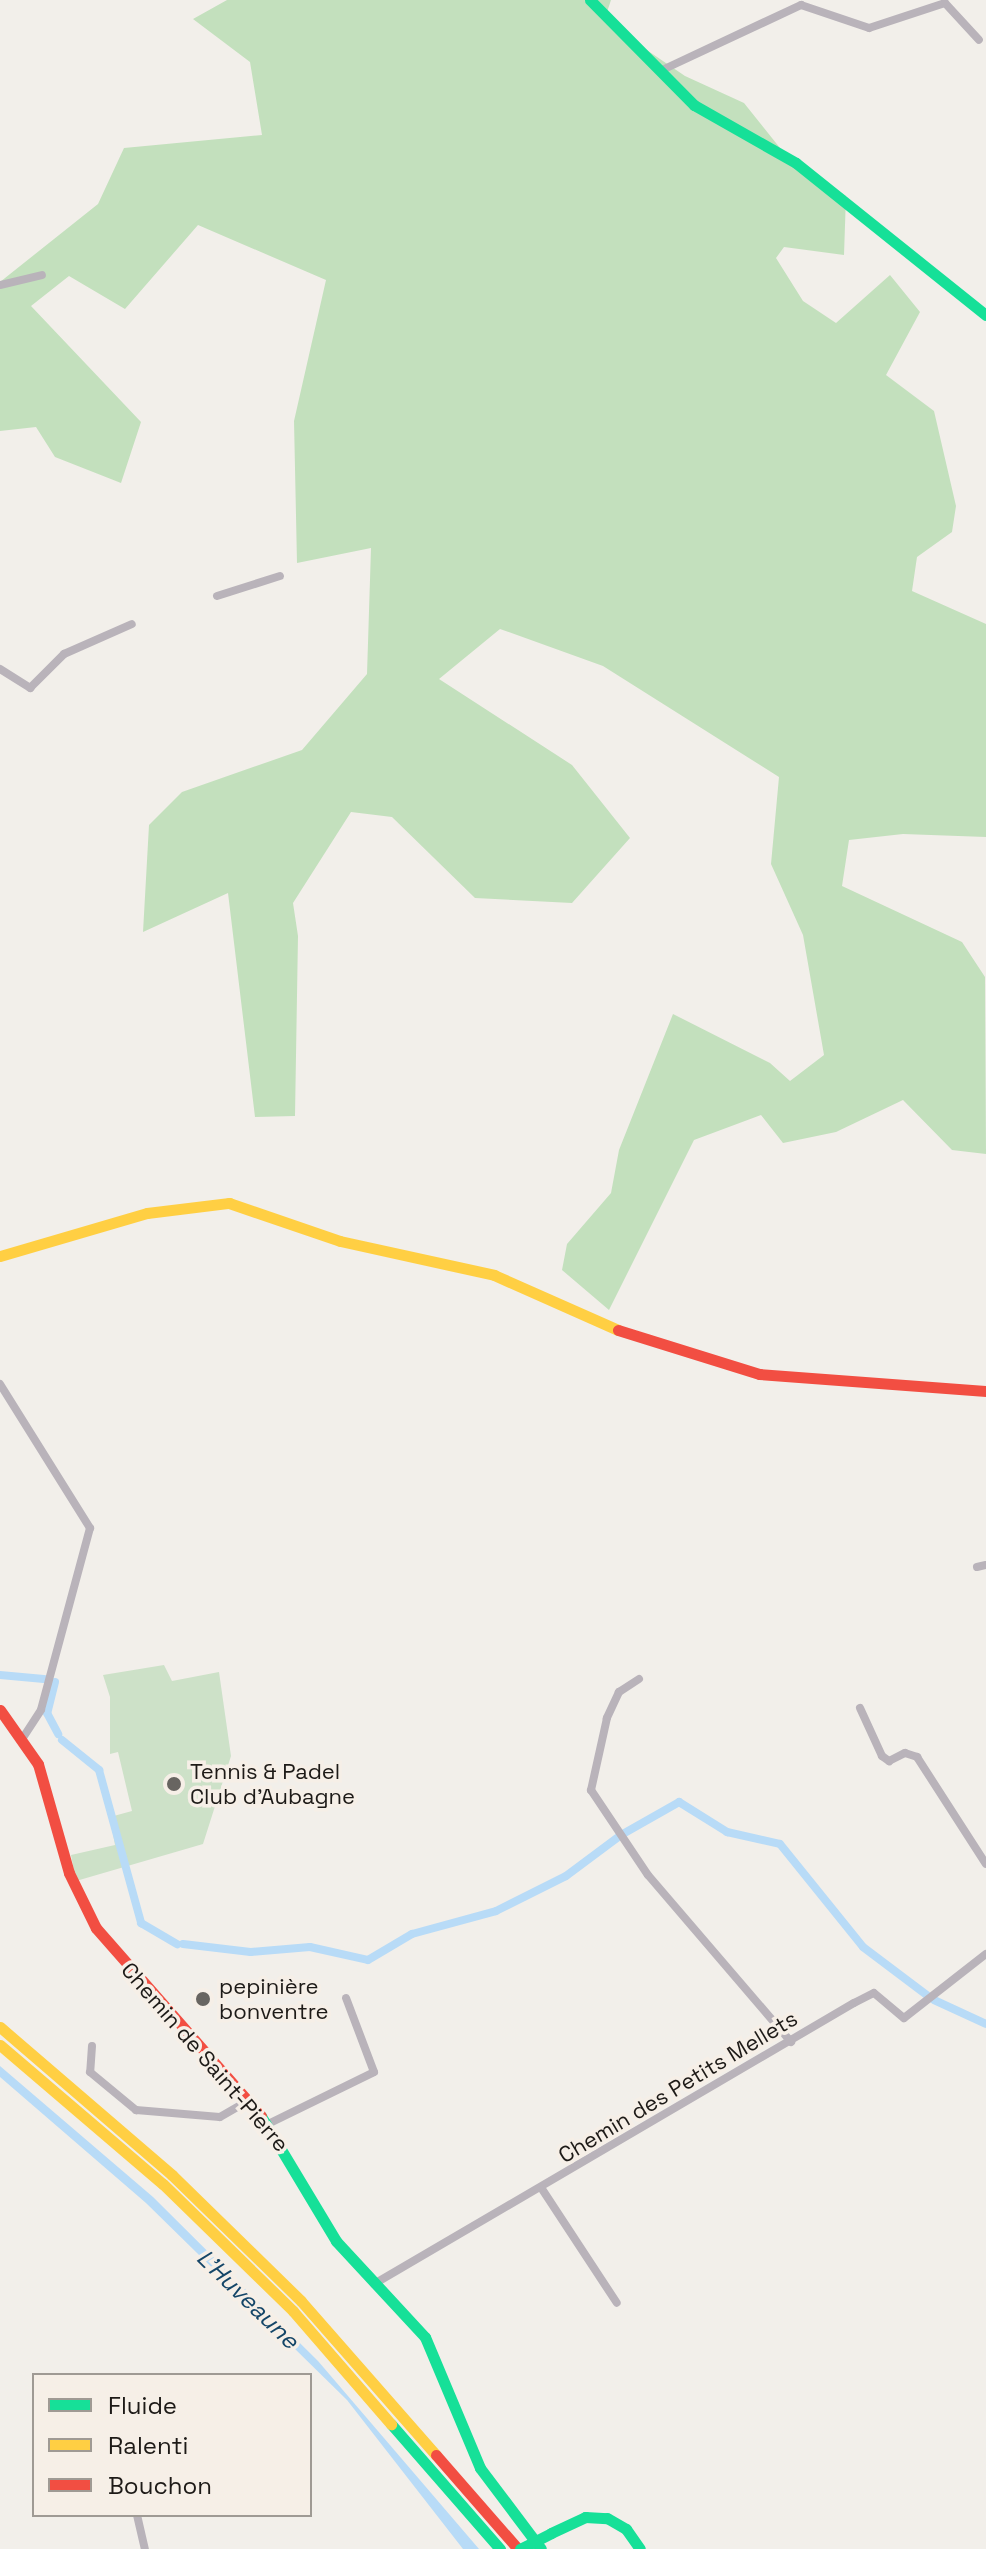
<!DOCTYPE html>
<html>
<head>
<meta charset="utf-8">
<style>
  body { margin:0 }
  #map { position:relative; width:986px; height:2549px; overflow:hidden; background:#f2efea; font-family:"Space Grotesk",sans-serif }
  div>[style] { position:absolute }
  .green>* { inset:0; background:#cde1c8 }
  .forest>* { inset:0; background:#c3e0bd }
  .water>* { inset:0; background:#b8dbf7 }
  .canal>* { height:8px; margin:-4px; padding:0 4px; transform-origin:4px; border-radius:4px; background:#b8dbf7 }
  .street>* { height:8px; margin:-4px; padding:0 4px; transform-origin:4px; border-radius:4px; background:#b9b3ba }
  .fast>* { height:11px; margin:-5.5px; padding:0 5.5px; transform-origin:5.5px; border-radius:5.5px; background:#16e098 }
  .slow>* { height:11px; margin:-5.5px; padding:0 5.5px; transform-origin:5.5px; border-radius:5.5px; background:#ffcf43 }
  .jam>* { height:11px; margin:-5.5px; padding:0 5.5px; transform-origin:5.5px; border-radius:5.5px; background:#f24e42 }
  .fast-bridge>* { height:11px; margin:-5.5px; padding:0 5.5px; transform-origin:5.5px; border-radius:5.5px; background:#16e098 }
  .dots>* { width:22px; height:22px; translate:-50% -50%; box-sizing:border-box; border:4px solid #f6efe7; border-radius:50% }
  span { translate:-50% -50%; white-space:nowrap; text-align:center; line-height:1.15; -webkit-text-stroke:7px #f6efe7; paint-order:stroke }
  .poi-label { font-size:22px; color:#1d1a17 }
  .left { translate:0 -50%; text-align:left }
  .street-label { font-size:22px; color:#1d1a17 }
  .water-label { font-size:24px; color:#154668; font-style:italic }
  .legend { position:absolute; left:32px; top:2373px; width:280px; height:144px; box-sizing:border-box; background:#f6efe7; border:2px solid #9f9a94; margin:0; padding:10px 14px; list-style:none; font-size:24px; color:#1d1a17 }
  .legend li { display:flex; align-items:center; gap:16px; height:40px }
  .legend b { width:40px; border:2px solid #9f9a94 }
</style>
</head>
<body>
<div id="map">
  <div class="green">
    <i style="clip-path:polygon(164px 1665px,172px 1681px,219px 1672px,231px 1756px,203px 1844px,76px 1881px,71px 1855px,115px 1845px,110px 1817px,132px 1811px,118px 1752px,110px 1754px,110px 1697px,103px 1675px)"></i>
  </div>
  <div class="forest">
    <i style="clip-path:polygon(227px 0,611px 0,604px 21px,685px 76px,744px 103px,784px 153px,846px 196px,844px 255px,784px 247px,776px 258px,803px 301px,836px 323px,890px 275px,920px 312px,886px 375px,934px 411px,956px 506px,952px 532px,917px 557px,912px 591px,986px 624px,986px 837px,903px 834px,849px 840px,842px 886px,962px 942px,985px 977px,986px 1154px,952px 1150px,903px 1100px,836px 1132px,783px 1143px,761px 1115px,694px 1140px,609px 1310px,562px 1270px,567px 1244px,611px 1193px,619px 1150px,673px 1014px,770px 1063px,790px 1081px,824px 1055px,803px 935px,771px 864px,779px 777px,603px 666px,500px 629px,439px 679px,572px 765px,630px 838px,572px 903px,475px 898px,392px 817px,351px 812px,293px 903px,298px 936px,295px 1116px,255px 1117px,228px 893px,143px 932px,149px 825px,182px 792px,302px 750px,367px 674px,371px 548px,297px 563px,294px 421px,326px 280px,198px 225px,125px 309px,69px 276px,31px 306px,141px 422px,121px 483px,55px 457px,36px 427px,0 431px,0 282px,98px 204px,124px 148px,262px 135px,250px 62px,193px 19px)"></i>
  </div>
  <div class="water">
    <i style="clip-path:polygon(0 2066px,153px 2197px,318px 2361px,479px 2549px,463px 2549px,347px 2400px,146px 2203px,0 2077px)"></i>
  </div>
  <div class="canal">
    <i style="left:0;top:1675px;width:44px;rotate:5.2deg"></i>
    <i style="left:55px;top:1682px;width:32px;rotate:104deg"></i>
    <i style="left:47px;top:1713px;width:24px;rotate:62deg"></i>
    <i style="left:62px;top:1740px;width:48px;rotate:39deg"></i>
    <i style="left:99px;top:1770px;width:159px;rotate:74.6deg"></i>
    <i style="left:141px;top:1923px;width:42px;rotate:30.3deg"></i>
    <i style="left:621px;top:1835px;width:67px;rotate:-29.6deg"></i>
    <i style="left:679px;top:1802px;width:57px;rotate:32deg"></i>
    <i style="left:727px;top:1832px;width:54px;rotate:12.8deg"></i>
    <i style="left:780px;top:1844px;width:132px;rotate:51.1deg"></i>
    <i style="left:863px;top:1947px;width:81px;rotate:37deg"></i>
    <i style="left:183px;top:1944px;width:68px;rotate:6.7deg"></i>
    <i style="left:251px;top:1952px;width:59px;rotate:-4.8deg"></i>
    <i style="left:310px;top:1947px;width:59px;rotate:12.6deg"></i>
    <i style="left:368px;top:1960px;width:51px;rotate:-30.6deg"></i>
    <i style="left:412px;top:1934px;width:87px;rotate:-15.3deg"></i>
    <i style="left:496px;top:1911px;width:78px;rotate:-26.6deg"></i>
    <i style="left:566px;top:1876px;width:64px;rotate:-36.7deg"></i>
    <i style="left:934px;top:2000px;width:57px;rotate:24.8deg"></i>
  </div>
  <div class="street">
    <i style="left:660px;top:71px;width:156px;rotate:-25.1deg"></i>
    <i style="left:801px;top:5px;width:72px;rotate:18.7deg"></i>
    <i style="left:869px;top:28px;width:80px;rotate:-18.2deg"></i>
    <i style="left:945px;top:3px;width:50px;rotate:47.4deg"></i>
    <i style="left:0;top:285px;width:43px;rotate:-13.4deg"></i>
    <i style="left:217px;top:596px;width:66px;rotate:-17.6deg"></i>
    <i style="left:0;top:669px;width:36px;rotate:32deg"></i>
    <i style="left:30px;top:688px;width:48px;rotate:-45deg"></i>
    <i style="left:64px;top:654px;width:74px;rotate:-23.8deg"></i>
    <i style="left:0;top:1384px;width:170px;rotate:58deg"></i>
    <i style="left:90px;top:1528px;width:188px;rotate:105.1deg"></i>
    <i style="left:41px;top:1710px;width:33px;rotate:123deg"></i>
    <i style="left:977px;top:1567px;width:9px;rotate:-13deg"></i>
    <i style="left:639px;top:1679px;width:24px;rotate:147deg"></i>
    <i style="left:619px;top:1692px;width:29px;rotate:115deg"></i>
    <i style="left:607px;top:1718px;width:74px;rotate:102.5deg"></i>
    <i style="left:591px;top:1790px;width:102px;rotate:56.2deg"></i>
    <i style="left:648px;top:1875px;width:220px;rotate:49.4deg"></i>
    <i style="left:860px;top:1708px;width:53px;rotate:65.4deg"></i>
    <i style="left:882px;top:1756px;width:9px;rotate:36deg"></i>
    <i style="left:889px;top:1761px;width:18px;rotate:-27deg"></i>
    <i style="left:905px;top:1753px;width:13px;rotate:18deg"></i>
    <i style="left:917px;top:1757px;width:127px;rotate:57.2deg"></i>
    <i style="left:92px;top:2046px;width:26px;rotate:94deg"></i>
    <i style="left:90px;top:2072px;width:60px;rotate:39.6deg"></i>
    <i style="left:136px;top:2110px;width:84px;rotate:4.8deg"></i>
    <i style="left:220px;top:2117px;width:32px;rotate:-30deg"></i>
    <i style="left:268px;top:2124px;width:118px;rotate:-26.1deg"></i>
    <i style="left:374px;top:2072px;width:79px;rotate:-110.7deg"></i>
    <i style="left:542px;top:2189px;width:136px;rotate:56.7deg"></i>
    <i style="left:374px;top:2284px;width:556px;rotate:-30.35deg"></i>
    <i style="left:854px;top:2003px;width:22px;rotate:-27deg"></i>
    <i style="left:874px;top:1993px;width:39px;rotate:40deg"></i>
    <i style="left:904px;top:2018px;width:104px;rotate:-38deg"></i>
    <i style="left:137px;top:2515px;width:35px;rotate:77deg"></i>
  </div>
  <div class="fast">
    <i style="left:590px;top:0;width:148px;rotate:45.3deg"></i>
    <i style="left:694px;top:105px;width:117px;rotate:29.6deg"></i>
    <i style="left:796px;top:163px;width:243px;rotate:38.7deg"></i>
    <i style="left:261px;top:2116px;width:146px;rotate:59deg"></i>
    <i style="left:336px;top:2241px;width:131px;rotate:47.2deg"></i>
    <i style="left:425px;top:2337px;width:142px;rotate:67.2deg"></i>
    <i style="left:480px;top:2468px;width:101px;rotate:53deg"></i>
    <i style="left:391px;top:2424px;width:166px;rotate:48.9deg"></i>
    <i style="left:551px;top:2533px;width:38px;rotate:-25deg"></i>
    <i style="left:585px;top:2517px;width:22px;rotate:3deg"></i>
    <i style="left:607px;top:2518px;width:22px;rotate:30deg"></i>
    <i style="left:626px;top:2529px;width:24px;rotate:55deg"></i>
  </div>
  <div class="slow">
    <i style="left:0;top:1256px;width:153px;rotate:-16.3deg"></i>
    <i style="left:147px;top:1213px;width:83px;rotate:-7deg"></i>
    <i style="left:229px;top:1203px;width:117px;rotate:18.9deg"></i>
    <i style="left:340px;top:1241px;width:158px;rotate:12.4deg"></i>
    <i style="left:494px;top:1275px;width:136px;rotate:23.9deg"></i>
    <i style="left:0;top:2027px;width:227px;rotate:40.7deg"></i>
    <i style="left:172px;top:2175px;width:180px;rotate:44.3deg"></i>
    <i style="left:301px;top:2301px;width:205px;rotate:48.8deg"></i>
    <i style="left:0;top:2045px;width:214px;rotate:40.5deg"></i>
    <i style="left:163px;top:2184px;width:182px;rotate:44.3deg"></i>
    <i style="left:293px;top:2311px;width:150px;rotate:49.1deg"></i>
  </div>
  <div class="jam">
    <i style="left:618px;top:1330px;width:148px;rotate:17.3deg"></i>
    <i style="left:759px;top:1374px;width:228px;rotate:4.3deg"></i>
    <i style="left:0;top:1710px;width:66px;rotate:54.9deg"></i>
    <i style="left:38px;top:1764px;width:113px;rotate:74.1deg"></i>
    <i style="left:69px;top:1873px;width:61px;rotate:63.9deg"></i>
    <i style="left:96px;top:1928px;width:250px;rotate:48.7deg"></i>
    <i style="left:436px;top:2455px;width:125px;rotate:48.9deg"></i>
  </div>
  <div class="fast-bridge">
    <i style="left:520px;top:2549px;width:35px;rotate:-27deg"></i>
  </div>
  <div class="dots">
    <i style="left:174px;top:1784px;background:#686561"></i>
    <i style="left:203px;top:1999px;background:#686561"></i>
  </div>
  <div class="poi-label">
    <span class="left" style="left:190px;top:1784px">Tennis &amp; Padel<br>Club d'Aubagne</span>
    <span class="left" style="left:219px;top:1999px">pepinière<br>bonventre</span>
  </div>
  <div class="street-label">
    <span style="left:205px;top:2057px;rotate:49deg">Chemin de Saint-Pierre</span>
    <span style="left:678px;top:2087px;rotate:-31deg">Chemin des Petits Mellets</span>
  </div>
  <div class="water-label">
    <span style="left:248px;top:2299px;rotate:44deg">L'Huveaune</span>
  </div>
  <ul class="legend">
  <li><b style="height:10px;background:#16e098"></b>Fluide</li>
  <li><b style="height:10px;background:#ffcf43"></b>Ralenti</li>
  <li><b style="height:10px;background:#f24e42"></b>Bouchon</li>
  </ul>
</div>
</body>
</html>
